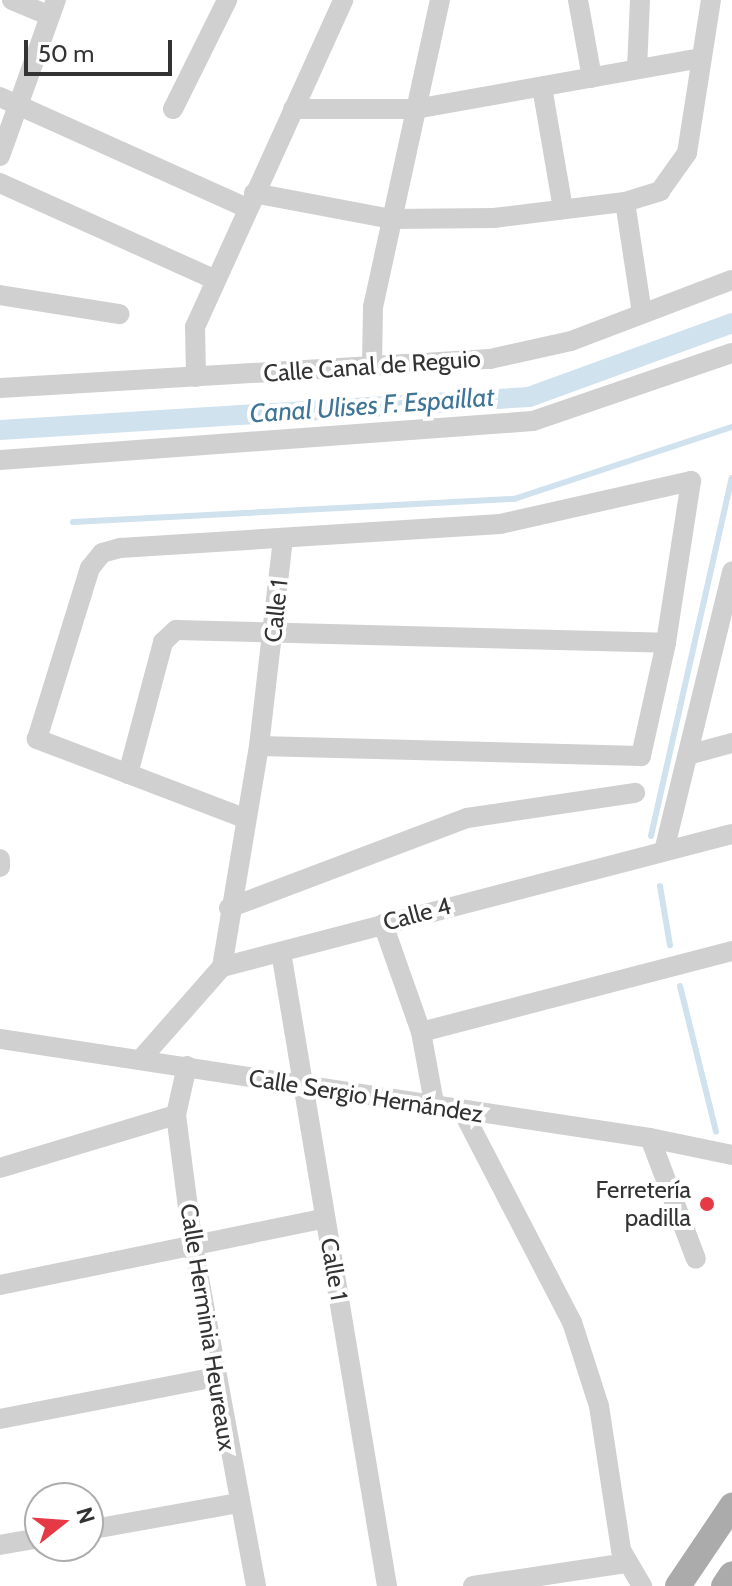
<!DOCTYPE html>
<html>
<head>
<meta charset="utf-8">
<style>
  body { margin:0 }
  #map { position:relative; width:732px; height:1586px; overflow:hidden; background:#fff; font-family:Cabin,sans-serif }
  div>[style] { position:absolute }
  .stream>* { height:6px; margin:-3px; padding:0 3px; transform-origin:3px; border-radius:3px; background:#cfe2ee }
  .canal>* { height:20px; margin:-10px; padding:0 10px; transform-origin:10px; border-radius:10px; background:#cfe2ee }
  .minor>* { height:20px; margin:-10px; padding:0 10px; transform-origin:10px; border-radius:10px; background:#d0d0d0 }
  .major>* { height:26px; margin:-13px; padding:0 13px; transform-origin:13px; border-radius:13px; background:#ababab }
  .dots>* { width:22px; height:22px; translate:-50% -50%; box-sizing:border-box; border:4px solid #fff; border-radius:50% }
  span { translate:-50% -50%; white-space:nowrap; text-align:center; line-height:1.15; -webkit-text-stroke:8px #fff; paint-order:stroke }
  .street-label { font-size:24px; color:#333 }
  .poi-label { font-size:24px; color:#333 }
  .right { translate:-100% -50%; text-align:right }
  .water-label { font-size:26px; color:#3f7597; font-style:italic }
  .north { position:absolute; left:24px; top:1482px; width:80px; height:80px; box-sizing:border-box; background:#fff; border:2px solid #adadad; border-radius:50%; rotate:73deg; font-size:22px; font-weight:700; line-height:32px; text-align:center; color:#333 }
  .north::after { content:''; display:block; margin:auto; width:28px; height:36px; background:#e63946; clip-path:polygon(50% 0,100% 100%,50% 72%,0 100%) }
  .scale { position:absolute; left:24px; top:40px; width:148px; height:36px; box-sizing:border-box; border:4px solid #333; border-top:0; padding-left:10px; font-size:24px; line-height:28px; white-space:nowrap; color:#333; -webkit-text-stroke:6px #fff; paint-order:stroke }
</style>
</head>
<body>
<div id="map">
  <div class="stream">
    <i style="left:73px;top:522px;width:442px;rotate:-3deg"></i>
    <i style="left:514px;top:499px;width:230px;rotate:-18.3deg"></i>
    <i style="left:651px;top:836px;width:367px;rotate:-77.3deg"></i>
    <i style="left:660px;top:886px;width:60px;rotate:80.4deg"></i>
    <i style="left:680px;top:986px;width:150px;rotate:76.1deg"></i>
  </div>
  <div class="canal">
    <i style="left:0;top:430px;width:530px;rotate:-3.57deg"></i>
    <i style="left:529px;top:397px;width:216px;rotate:-20deg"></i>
  </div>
  <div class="minor">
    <i style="left:12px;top:0;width:41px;rotate:22.8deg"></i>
    <i style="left:578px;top:0;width:79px;rotate:79.8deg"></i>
    <i style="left:637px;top:69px;width:69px;rotate:-87.5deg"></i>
    <i style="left:542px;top:87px;width:124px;rotate:80.2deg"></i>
    <i style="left:0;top:97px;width:271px;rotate:24.2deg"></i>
    <i style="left:173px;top:109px;width:122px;rotate:-63.6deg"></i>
    <i style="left:293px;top:109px;width:122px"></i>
    <i style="left:415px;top:109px;width:290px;rotate:-10.1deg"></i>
    <i style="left:0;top:156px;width:166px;rotate:-70.3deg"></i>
    <i style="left:0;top:183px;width:235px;rotate:24.2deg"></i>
    <i style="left:254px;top:193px;width:140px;rotate:10.7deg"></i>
    <i style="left:392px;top:219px;width:102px;rotate:-0.6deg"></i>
    <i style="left:494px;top:218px;width:132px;rotate:-7deg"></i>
    <i style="left:625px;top:202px;width:37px;rotate:-17deg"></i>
    <i style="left:660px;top:191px;width:47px;rotate:-54.6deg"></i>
    <i style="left:687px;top:153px;width:155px;rotate:-81.1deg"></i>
    <i style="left:625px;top:202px;width:112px;rotate:81.3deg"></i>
    <i style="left:0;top:295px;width:121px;rotate:9.1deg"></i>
    <i style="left:372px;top:364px;width:57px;rotate:-89deg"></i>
    <i style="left:373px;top:307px;width:314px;rotate:-77.7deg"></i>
    <i style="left:196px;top:377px;width:50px;rotate:-91.1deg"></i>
    <i style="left:195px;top:327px;width:359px;rotate:-65.6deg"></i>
    <i style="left:0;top:388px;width:491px;rotate:-3.4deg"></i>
    <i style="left:490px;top:359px;width:83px;rotate:-12.5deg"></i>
    <i style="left:571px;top:341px;width:172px;rotate:-20.8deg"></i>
    <i style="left:0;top:460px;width:534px;rotate:-4.18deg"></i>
    <i style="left:533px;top:421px;width:210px;rotate:-18.9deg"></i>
    <i style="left:688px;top:755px;width:46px;rotate:-15.3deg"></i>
    <i style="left:128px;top:774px;width:137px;rotate:-75.1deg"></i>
    <i style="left:163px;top:642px;width:18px;rotate:-43deg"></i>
    <i style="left:176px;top:630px;width:490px;rotate:1.5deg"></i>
    <i style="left:244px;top:818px;width:222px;rotate:-159.1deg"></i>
    <i style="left:37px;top:739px;width:179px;rotate:-72.8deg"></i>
    <i style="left:90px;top:568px;width:19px;rotate:-51deg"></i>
    <i style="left:102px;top:553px;width:19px;rotate:-16deg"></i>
    <i style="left:120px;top:548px;width:381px;rotate:-3.6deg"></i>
    <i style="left:500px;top:524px;width:196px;rotate:-12.7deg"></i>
    <i style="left:691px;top:481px;width:164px;rotate:98.8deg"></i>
    <i style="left:666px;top:643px;width:116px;rotate:102.5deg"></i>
    <i style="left:641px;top:756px;width:382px;rotate:-178.5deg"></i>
    <i style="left:664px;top:851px;width:288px;rotate:-76.3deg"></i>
    <i style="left:0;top:859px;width:8px;rotate:90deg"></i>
    <i style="left:229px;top:908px;width:254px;rotate:-20.7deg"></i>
    <i style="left:467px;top:818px;width:170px;rotate:-8.5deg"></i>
    <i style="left:383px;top:924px;width:114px;rotate:70.6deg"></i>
    <i style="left:421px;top:1032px;width:77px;rotate:79.6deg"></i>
    <i style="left:281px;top:952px;width:643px;rotate:80.51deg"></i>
    <i style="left:222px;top:967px;width:224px;rotate:-80.5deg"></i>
    <i style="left:259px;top:746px;width:208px;rotate:-83.4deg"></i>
    <i style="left:421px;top:1032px;width:321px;rotate:-14.6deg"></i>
    <i style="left:0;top:1039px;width:657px;rotate:8.66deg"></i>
    <i style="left:650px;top:1138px;width:84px;rotate:11.7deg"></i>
    <i style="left:140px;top:1060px;width:124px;rotate:-48.6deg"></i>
    <i style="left:222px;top:967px;width:527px;rotate:-14.62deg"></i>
    <i style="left:187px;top:1066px;width:50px;rotate:102.7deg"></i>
    <i style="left:176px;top:1115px;width:132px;rotate:82.6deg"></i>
    <i style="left:193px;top:1246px;width:346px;rotate:79.5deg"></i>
    <i style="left:464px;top:1114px;width:234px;rotate:62.6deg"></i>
    <i style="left:572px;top:1322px;width:88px;rotate:72.2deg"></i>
    <i style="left:599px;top:1406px;width:146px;rotate:81.3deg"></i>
    <i style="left:621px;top:1550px;width:42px;rotate:59.7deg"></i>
    <i style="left:650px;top:1138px;width:129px;rotate:69.2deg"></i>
    <i style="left:0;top:1168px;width:184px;rotate:-16.8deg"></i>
    <i style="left:0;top:1285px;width:332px;rotate:-11.6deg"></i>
    <i style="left:0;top:1419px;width:220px;rotate:-11deg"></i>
    <i style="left:88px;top:1530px;width:152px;rotate:-10.2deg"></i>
    <i style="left:0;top:1545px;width:41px;rotate:-9.9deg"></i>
    <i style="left:473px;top:1586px;width:156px;rotate:-8.5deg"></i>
  </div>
  <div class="major">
    <i style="left:678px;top:1586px;width:97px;rotate:-56deg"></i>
    <i style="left:724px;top:1586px;width:14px;rotate:-56deg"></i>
  </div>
  <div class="dots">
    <i style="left:707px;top:1204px;background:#e63946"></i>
  </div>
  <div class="street-label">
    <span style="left:372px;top:366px;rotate:-4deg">Calle Canal de Reguio</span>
    <span style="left:276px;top:611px;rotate:-84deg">Calle 1</span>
    <span style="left:417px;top:914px;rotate:-15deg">Calle 4</span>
    <span style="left:366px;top:1096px;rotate:9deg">Calle Sergio Hernández</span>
    <span style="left:334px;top:1269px;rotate:80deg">Calle 1</span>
    <span style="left:208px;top:1327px;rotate:81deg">Calle Herminia Heureaux</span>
  </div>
  <div class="poi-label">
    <span class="right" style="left:691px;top:1204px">Ferretería<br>padilla</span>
  </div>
  <div class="water-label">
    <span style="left:372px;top:406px;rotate:-4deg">Canal Ulises F. Espaillat</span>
  </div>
  <div class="north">N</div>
  <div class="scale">50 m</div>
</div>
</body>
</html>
